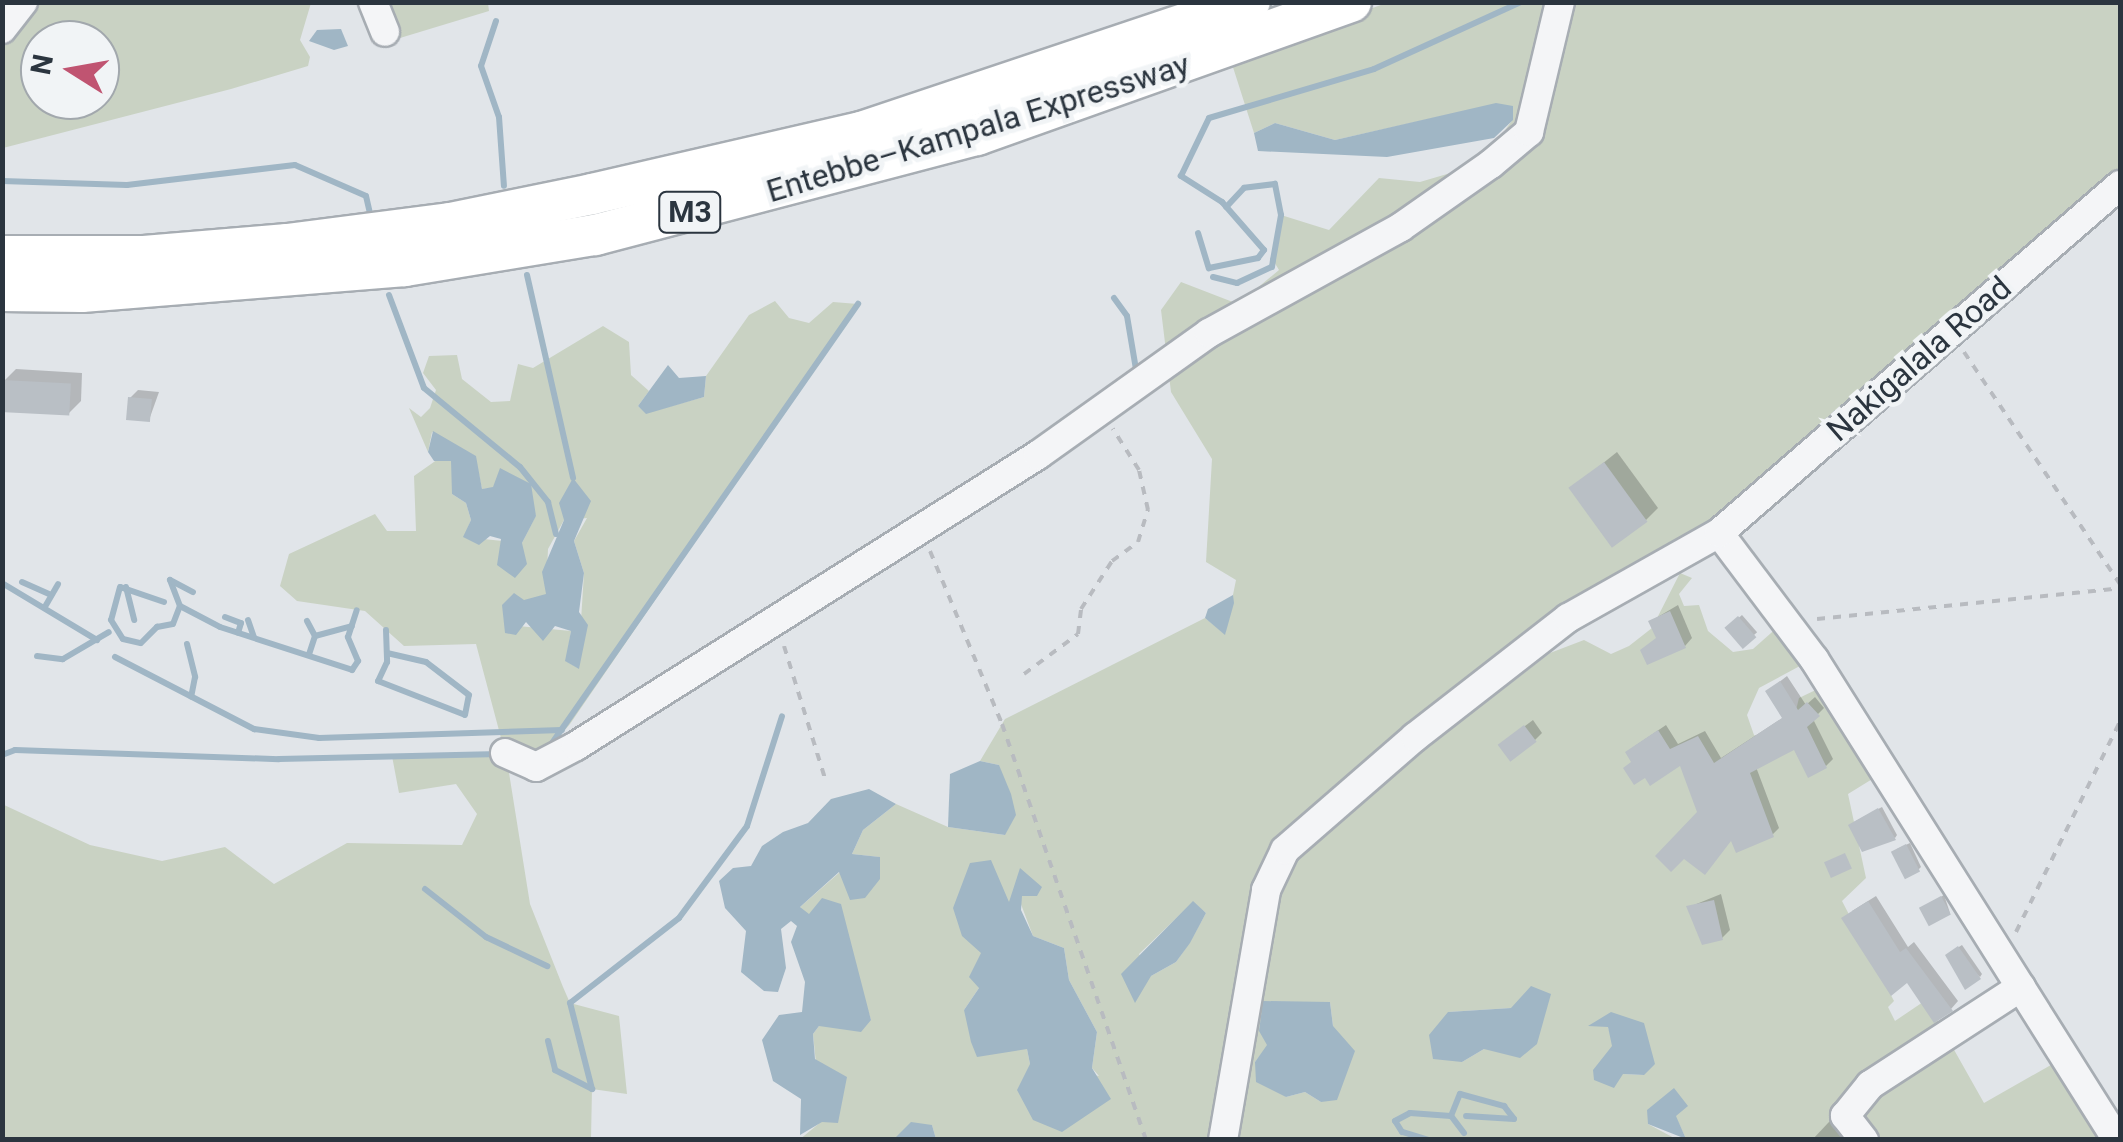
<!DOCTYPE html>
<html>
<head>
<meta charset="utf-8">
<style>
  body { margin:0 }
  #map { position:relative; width:2123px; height:1142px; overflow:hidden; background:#e1e5e9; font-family:Roboto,sans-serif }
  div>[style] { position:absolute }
  .green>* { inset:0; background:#c9d2c3 }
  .water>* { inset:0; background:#a0b6c5 }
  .shadow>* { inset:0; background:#0003; transform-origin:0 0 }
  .stream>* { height:6px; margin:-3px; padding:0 3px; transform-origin:3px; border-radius:3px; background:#a0b6c5 }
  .building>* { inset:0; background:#b9bfc5; transform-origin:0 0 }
  .path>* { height:4px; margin-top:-2px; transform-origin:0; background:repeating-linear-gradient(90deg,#b8bbc0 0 8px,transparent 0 16px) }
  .roads { filter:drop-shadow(2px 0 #a7adb3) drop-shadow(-2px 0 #a7adb3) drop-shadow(0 2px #a7adb3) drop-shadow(0 -2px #a7adb3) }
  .minor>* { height:28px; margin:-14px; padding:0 14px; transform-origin:14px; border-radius:14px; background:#f4f5f7 }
  .highway>* { height:40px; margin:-20px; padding:0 20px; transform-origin:20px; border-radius:20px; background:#fff }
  span { translate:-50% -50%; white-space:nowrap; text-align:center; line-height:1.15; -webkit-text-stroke:9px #f1f4f6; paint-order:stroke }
  .shield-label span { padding:2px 8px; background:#f1f4f6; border:2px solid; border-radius:8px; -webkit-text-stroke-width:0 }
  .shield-label { font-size:30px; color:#2b353f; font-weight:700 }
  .street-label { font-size:32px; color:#2b353f }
  .frame { position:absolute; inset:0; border:5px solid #2b353f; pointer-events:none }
  .north { position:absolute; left:20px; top:20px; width:100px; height:100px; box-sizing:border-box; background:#f1f4f6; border:2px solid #a2a8ad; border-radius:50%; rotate:281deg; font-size:28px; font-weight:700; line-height:40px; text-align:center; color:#2b353f }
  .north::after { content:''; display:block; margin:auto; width:35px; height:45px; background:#c05471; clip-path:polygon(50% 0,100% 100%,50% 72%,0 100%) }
</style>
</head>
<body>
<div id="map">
  <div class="green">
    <i style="clip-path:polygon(evenodd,16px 3px,311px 3px,300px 40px,310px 57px,308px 66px,231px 89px,3px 148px,3px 20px,16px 3px,40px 40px,100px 40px,100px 100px,40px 100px,40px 40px)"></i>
    <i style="clip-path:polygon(385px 3px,488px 3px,489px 11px,400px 38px)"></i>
    <i style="clip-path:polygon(evenodd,1386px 3px,2120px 3px,2120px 174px,1718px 532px,1422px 727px,1269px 850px,1216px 1139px,936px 1139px,932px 1125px,894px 1139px,799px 1140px,822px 1121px,813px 1034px,819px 1026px,871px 1020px,858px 979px,800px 907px,840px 872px,879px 857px,852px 854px,863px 830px,896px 804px,948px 827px,1005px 835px,999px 765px,980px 761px,1005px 719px,1205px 618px,1225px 634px,1236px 580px,1206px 562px,1212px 459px,1171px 392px,1161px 310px,1181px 282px,1238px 304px,1279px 270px,1273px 260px,1281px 215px,1329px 230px,1379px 178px,1420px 182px,1481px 164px,1513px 119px,1496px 104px,1335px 140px,1275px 123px,1254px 133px,1231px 61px,1386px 3px,1016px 891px,1033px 936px,1064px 948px,1069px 980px,1097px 1032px,1092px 1068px,1099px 1076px,1030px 1064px,1027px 1049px,964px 1010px,979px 988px,982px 953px,1016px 891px,1386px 3px,1193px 902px,1206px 913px,1190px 942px,1176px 962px,1151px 976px,1139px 954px,1193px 902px)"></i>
    <i style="clip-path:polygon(evenodd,775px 301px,789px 318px,809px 323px,833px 302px,858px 304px,570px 724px,546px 752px,506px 754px,530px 904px,563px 987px,570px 1003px,619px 1016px,627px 1094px,592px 1089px,591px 1139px,3px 1139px,2px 804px,90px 845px,162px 861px,225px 847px,274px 884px,347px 843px,462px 845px,477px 814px,456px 784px,399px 793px,392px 756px,505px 753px,476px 644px,404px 646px,365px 611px,297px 601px,280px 586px,289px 554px,375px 514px,387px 531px,416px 531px,414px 476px,441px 457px,452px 461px,452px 494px,466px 503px,471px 520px,464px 537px,522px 543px,536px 515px,492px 488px,482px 489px,475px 456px,432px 432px,428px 452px,409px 408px,421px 417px,430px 408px,436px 390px,423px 373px,429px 356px,457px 355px,462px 379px,491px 402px,510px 401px,518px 364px,533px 368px,603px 326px,629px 342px,631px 375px,649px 391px,638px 406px,646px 413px,704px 397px,706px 376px,749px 315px,775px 301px,587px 518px,574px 541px,584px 573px,578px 668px,566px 661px,571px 631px,518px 626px,546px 595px,548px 549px,564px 520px,587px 518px)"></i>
    <i style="clip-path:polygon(evenodd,1680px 573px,1692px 578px,1679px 594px,1684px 606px,1699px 605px,1708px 631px,1733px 652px,1753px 649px,1781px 624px,1811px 660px,1759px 688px,1747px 715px,1754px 735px,1787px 746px,1799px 698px,1826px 685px,1882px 773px,1848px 794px,1866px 878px,1842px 901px,1894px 1001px,1888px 1007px,1895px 1021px,1926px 1000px,1984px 1103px,2058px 1061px,2102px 1139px,1686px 1139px,1667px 1098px,1648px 1110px,1648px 1124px,1676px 1139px,1233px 1140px,1272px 903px,1286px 867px,1338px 816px,1550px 653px,1584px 640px,1611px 654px,1629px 646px,1652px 628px,1680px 573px,1330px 1002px,1333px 1026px,1321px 1102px,1305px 1092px,1286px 1097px,1255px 1062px,1301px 1003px,1330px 1002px,1680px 573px,1511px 1008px,1484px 1049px,1462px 1062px,1448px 1012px,1511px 1008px,1680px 573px,1608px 1027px,1644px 1075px,1623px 1074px,1608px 1027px)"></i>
  </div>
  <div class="water">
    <i style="clip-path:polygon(341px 29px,348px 46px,334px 50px,309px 41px,317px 30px)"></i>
    <i style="clip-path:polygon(1496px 103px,1513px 106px,1513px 120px,1494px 138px,1387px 157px,1258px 151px,1254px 133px,1275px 123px,1335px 140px)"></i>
    <i style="clip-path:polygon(668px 365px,679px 378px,706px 376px,704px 397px,646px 414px,638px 406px)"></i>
    <i style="clip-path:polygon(433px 431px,476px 456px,482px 489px,493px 487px,500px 468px,531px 484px,536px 516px,522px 543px,527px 564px,515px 578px,497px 565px,501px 539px,490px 536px,479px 545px,463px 537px,471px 520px,466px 503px,452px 494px,451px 461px,434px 461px,428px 452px)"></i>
    <i style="clip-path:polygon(573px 478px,591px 501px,574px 541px,584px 573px,579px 612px,588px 625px,579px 669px,565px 661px,571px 631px,555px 626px,543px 641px,526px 622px,516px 635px,505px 633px,502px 605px,514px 593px,524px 600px,546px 594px,542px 572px,564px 520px,559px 503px)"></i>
    <i style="clip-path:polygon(1233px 595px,1234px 603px,1225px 635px,1205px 618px,1208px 609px)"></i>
    <i style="clip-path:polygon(980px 761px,999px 765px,1011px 794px,1016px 815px,1005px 835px,948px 827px,950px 774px)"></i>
    <i style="clip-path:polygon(869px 789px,896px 804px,863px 830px,852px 854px,880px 857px,880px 879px,865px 898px,850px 900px,839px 872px,800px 907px,809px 914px,822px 898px,841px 904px,871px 1020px,861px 1032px,819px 1026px,813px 1034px,815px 1059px,847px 1077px,838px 1123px,822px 1122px,800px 1135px,801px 1099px,773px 1081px,762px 1040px,779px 1015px,802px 1012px,805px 982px,791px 942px,797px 926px,791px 921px,781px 929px,786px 968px,778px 992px,764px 991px,741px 972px,746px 931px,725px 908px,719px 881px,733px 868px,751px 866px,762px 846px,783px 832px,808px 823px,831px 799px)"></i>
    <i style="clip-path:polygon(991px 860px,1009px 902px,1020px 868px,1042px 887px,1037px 896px,1022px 896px,1021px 910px,1033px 936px,1064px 948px,1069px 980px,1097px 1032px,1092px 1068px,1111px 1099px,1062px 1132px,1033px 1120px,1017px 1090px,1030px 1064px,1027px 1049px,977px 1057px,971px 1042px,964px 1010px,979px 988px,969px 977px,981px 953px,962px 936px,953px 908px,970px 863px)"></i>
    <i style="clip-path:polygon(1193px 901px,1206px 913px,1190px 943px,1176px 962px,1151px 976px,1135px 1003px,1121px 974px)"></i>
    <i style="clip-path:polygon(1531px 986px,1551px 994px,1537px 1044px,1520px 1058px,1484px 1049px,1462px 1062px,1433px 1059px,1429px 1035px,1448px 1012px,1511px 1008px)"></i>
    <i style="clip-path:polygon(1263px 1001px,1330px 1002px,1333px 1026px,1355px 1051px,1337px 1100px,1321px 1102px,1305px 1092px,1286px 1097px,1256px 1082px,1255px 1062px,1267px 1045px,1259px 1031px)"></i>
    <i style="clip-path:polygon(1611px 1012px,1644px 1023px,1655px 1064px,1644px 1075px,1623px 1074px,1614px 1088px,1594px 1080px,1593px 1070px,1612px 1046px,1608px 1027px,1588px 1026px)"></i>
    <i style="clip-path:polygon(1674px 1088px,1688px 1106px,1676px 1116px,1686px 1139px,1648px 1124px,1647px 1110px)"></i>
    <i style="clip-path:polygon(911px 1122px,932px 1125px,936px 1139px,894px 1139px)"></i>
  </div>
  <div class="shadow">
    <i style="clip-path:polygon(16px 369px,82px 373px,81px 401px,69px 413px,4px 381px)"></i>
    <i style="clip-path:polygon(138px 390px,159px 392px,149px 420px,130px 398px)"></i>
    <i style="clip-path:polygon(1617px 452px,1658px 508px,1646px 520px,1572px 488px)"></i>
    <i style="clip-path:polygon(1678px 605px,1692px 638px,1685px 646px,1658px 637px,1651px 621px)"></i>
    <i style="left:1742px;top:615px;width:23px;height:19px;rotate:49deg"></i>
    <i style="clip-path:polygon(1787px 676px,1806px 705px,1815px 697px,1824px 708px,1813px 719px,1833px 759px,1826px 766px,1795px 746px,1756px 767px,1779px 828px,1772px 835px,1700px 813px,1681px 763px,1634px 761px,1635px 746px,1666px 725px,1678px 744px,1705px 731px,1721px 758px,1784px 717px,1768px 691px)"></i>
    <i style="clip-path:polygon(1533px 720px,1542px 733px,1535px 740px,1509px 738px)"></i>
    <i style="clip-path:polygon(1882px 807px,1897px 835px,1895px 838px,1854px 822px)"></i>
    <i style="clip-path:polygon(1910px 843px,1921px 867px,1918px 870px,1897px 849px)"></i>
    <i style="clip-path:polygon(1721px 894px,1730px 930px,1722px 938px,1689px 907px)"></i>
    <i style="clip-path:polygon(1944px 895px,1950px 913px,1925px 906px)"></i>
    <i style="clip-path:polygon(1876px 896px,1908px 947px,1914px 942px,1958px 1001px,1951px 1009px,1908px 980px,1852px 911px)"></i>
    <i style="clip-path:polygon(1962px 945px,1982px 974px,1980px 977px,1951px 952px)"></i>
    <i style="clip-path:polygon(1835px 1116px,1854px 1140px,1812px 1140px,1828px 1123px)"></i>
  </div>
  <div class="stream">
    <i style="left:496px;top:21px;width:47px;rotate:108.4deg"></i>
    <i style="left:481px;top:66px;width:54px;rotate:70.6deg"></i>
    <i style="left:499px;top:117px;width:69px;rotate:85.9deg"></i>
    <i style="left:2px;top:181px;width:125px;rotate:1.8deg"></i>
    <i style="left:127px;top:185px;width:169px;rotate:-6.8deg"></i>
    <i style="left:295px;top:165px;width:77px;rotate:23.6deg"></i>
    <i style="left:366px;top:196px;width:17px;rotate:77deg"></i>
    <i style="left:1198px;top:233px;width:37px;rotate:73deg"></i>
    <i style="left:1209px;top:268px;width:50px;rotate:-11.5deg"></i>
    <i style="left:1258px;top:258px;width:10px;rotate:-53deg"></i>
    <i style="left:1264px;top:250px;width:64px;rotate:-131.2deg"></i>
    <i style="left:1222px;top:202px;width:49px;rotate:-147.6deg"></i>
    <i style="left:1181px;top:176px;width:64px;rotate:-64.2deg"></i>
    <i style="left:1209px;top:118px;width:172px;rotate:-16.5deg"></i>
    <i style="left:1374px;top:69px;width:162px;rotate:-24.5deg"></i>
    <i style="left:527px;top:275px;width:208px;rotate:77.2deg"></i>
    <i style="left:1213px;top:277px;width:25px;rotate:14deg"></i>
    <i style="left:1237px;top:283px;width:38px;rotate:-25deg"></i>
    <i style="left:1272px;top:267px;width:7px;rotate:-82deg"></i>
    <i style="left:1273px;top:260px;width:46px;rotate:-79.9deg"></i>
    <i style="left:1281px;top:215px;width:32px;rotate:-101deg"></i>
    <i style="left:1275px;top:184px;width:31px;rotate:173deg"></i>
    <i style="left:1244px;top:188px;width:26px;rotate:133deg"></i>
    <i style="left:389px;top:295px;width:99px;rotate:69.4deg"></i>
    <i style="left:424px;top:388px;width:124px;rotate:39.5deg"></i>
    <i style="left:520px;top:467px;width:45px;rotate:51.3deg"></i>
    <i style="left:548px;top:502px;width:33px;rotate:76deg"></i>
    <i style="left:1114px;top:298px;width:22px;rotate:54deg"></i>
    <i style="left:1127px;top:316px;width:60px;rotate:80.4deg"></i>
    <i style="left:22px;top:582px;width:32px;rotate:24deg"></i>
    <i style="left:2px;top:583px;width:111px;rotate:31deg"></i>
    <i style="left:126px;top:587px;width:34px;rotate:76deg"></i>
    <i style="left:164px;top:602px;width:46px;rotate:-161.2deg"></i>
    <i style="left:120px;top:587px;width:34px;rotate:105deg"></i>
    <i style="left:111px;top:620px;width:22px;rotate:58deg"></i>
    <i style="left:123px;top:639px;width:18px;rotate:13deg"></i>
    <i style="left:141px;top:643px;width:23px;rotate:-45deg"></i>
    <i style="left:157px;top:627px;width:16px;rotate:-11deg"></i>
    <i style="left:173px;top:624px;width:19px;rotate:-69deg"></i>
    <i style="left:180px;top:606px;width:45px;rotate:27.7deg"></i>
    <i style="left:220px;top:627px;width:139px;rotate:18deg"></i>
    <i style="left:352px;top:670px;width:11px;rotate:-56deg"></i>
    <i style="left:358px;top:661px;width:26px;rotate:-113deg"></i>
    <i style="left:348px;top:637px;width:28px;rotate:-72deg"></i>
    <i style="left:46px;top:605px;width:24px;rotate:-60deg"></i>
    <i style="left:180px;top:606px;width:28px;rotate:-111deg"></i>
    <i style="left:170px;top:580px;width:26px;rotate:28deg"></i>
    <i style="left:225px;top:617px;width:17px;rotate:21deg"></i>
    <i style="left:241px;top:623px;width:10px;rotate:107deg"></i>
    <i style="left:248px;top:620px;width:18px;rotate:71deg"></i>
    <i style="left:307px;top:621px;width:17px;rotate:62deg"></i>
    <i style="left:315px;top:636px;width:20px;rotate:108deg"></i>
    <i style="left:386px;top:630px;width:32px;rotate:88deg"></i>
    <i style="left:387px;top:662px;width:21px;rotate:115deg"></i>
    <i style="left:378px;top:681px;width:93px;rotate:21.3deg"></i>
    <i style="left:465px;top:715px;width:20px;rotate:-79deg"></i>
    <i style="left:469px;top:695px;width:54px;rotate:-142.5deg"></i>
    <i style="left:426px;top:662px;width:40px;rotate:-167deg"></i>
    <i style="left:315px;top:636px;width:38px;rotate:-15deg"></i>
    <i style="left:187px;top:644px;width:34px;rotate:76deg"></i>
    <i style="left:195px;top:677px;width:20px;rotate:101deg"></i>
    <i style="left:37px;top:656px;width:26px;rotate:7deg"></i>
    <i style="left:63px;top:659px;width:53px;rotate:-30.4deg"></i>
    <i style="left:115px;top:657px;width:157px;rotate:27.4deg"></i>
    <i style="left:254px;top:729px;width:66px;rotate:7.9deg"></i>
    <i style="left:319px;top:738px;width:243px;rotate:-1.9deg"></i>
    <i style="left:550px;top:746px;width:539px;rotate:-55.13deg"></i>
    <i style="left:2px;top:755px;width:14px;rotate:-21deg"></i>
    <i style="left:15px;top:750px;width:264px;rotate:2deg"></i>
    <i style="left:279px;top:759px;width:221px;rotate:-1.3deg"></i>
    <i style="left:425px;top:889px;width:78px;rotate:38.2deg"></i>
    <i style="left:486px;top:937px;width:68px;rotate:25.4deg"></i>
    <i style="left:548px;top:1041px;width:30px;rotate:76deg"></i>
    <i style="left:555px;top:1070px;width:42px;rotate:27.2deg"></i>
    <i style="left:592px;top:1089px;width:89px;rotate:-104.3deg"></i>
    <i style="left:570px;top:1003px;width:138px;rotate:-37.9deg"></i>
    <i style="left:679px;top:918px;width:114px;rotate:-53.5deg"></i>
    <i style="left:747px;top:826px;width:115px;rotate:-72.3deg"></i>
    <i style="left:1464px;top:1133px;width:21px;rotate:-127deg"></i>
    <i style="left:1451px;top:1116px;width:24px;rotate:-68deg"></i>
    <i style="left:1460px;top:1094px;width:46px;rotate:15.3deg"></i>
    <i style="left:1504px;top:1106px;width:16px;rotate:52deg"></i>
    <i style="left:1514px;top:1119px;width:48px;rotate:-176.4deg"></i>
    <i style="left:1429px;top:1140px;width:28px;rotate:-163deg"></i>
    <i style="left:1402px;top:1132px;width:13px;rotate:-122deg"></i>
    <i style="left:1395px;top:1121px;width:17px;rotate:-28deg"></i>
    <i style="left:1410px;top:1113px;width:41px;rotate:4.2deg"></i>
  </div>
  <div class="building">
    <i style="left:2px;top:380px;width:69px;height:32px;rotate:3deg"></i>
    <i style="left:128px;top:397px;width:24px;height:23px;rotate:5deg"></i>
    <i style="left:1604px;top:462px;width:74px;height:44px;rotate:54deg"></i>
    <i style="clip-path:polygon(1670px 611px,1686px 648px,1647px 665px,1640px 650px,1656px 638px,1648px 621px)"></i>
    <i style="left:1738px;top:616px;width:28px;height:18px;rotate:49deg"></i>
    <i style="clip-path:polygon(1780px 681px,1798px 710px,1807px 702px,1820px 716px,1807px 727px,1827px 768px,1808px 778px,1794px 750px,1750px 773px,1774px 837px,1736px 853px,1731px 841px,1705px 875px,1684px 859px,1671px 872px,1655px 856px,1697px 812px,1680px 766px,1650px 786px,1645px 778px,1634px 785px,1623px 768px,1631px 762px,1625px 752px,1658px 730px,1670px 749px,1698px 736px,1714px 763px,1782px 718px,1765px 691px)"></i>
    <i style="left:1524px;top:725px;width:21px;height:33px;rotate:53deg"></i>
    <i style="clip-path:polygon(1878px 808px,1896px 840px,1862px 852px,1848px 825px)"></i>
    <i style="left:1906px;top:844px;width:31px;height:17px;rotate:63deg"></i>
    <i style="left:1845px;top:853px;width:17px;height:23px;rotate:66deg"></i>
    <i style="left:1941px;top:896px;width:21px;height:25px;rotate:62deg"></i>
    <i style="clip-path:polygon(1714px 900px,1723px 940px,1702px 945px,1686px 906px)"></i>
    <i style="clip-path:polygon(1868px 901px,1900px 952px,1906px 948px,1953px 1011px,1934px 1023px,1907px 983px,1891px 996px,1841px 918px)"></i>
    <i style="clip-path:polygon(1958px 946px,1981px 979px,1965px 990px,1945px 955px)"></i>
  </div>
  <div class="path">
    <i style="left:1964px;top:352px;width:280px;rotate:56.1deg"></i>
    <i style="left:930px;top:551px;width:187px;rotate:67.4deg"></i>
    <i style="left:1002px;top:724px;width:440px;rotate:70.9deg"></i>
    <i style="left:1817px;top:619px;width:305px;rotate:-5.8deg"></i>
    <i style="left:784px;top:646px;width:142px;rotate:72.8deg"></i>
    <i style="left:1024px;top:674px;width:67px;rotate:-36.5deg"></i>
    <i style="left:1078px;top:634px;width:25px;rotate:-83deg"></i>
    <i style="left:1081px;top:609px;width:57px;rotate:-57.1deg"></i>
    <i style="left:1112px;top:561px;width:32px;rotate:-36deg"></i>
    <i style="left:1138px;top:542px;width:34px;rotate:-73deg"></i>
    <i style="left:1148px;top:510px;width:41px;rotate:-102.7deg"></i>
    <i style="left:1139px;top:470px;width:49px;rotate:-122.4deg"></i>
    <i style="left:2016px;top:932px;width:234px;rotate:-63.7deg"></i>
  </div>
  <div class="roads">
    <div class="minor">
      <i style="left:373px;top:2px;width:32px;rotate:68deg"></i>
      <i style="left:2px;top:29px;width:34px;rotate:-52deg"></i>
      <i style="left:1719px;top:533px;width:158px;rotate:53deg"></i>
      <i style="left:1814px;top:659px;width:568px;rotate:57.79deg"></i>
      <i style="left:505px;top:753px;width:34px;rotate:24deg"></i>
      <i style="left:536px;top:767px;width:45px;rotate:-27.7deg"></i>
      <i style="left:576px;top:746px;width:546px;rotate:-32.21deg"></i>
      <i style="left:1038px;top:455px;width:210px;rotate:-35.5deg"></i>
      <i style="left:1209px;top:333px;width:219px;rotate:-28.9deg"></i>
      <i style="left:1401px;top:227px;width:110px;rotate:-35deg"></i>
      <i style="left:1491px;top:164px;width:50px;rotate:-40.1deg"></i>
      <i style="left:1529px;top:132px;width:134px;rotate:-76.6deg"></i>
      <i style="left:1223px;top:1140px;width:254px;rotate:-80.2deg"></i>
      <i style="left:1266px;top:890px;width:44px;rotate:-64.6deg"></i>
      <i style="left:1285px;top:850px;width:172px;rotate:-41deg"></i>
      <i style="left:1415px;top:737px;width:194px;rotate:-37.9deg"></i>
      <i style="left:1568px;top:618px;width:173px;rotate:-29.4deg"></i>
      <i style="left:1719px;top:533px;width:531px;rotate:-40.95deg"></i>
      <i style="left:1864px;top:1140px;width:31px;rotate:-128deg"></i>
      <i style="left:1845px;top:1116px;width:40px;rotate:-51deg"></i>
      <i style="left:1870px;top:1085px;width:180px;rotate:-33deg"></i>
    </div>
    <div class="highway">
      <i style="left:2px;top:256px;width:142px"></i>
      <i style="left:144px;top:256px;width:144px;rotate:-4.8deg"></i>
      <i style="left:287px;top:244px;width:164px;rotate:-7.3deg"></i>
      <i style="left:450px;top:223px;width:145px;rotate:-11.5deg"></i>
      <i style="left:592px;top:194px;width:276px;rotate:-13deg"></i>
      <i style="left:861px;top:132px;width:410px;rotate:-18.5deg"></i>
      <i style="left:2px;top:291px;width:80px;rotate:0.7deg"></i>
      <i style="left:82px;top:292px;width:324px;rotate:-4.6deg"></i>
      <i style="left:405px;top:266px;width:193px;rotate:-9.3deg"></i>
      <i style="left:595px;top:235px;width:395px;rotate:-14.7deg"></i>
      <i style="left:977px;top:135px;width:397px;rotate:-19.6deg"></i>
    </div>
  </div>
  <div class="shield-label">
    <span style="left:690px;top:212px">M3</span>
  </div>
  <div class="street-label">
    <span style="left:978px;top:128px;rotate:-17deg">Entebbe–Kampala Expressway</span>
    <span style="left:1919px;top:359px;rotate:-41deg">Nakigalala Road</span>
  </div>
  <div class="frame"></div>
  <div class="north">N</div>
</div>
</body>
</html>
